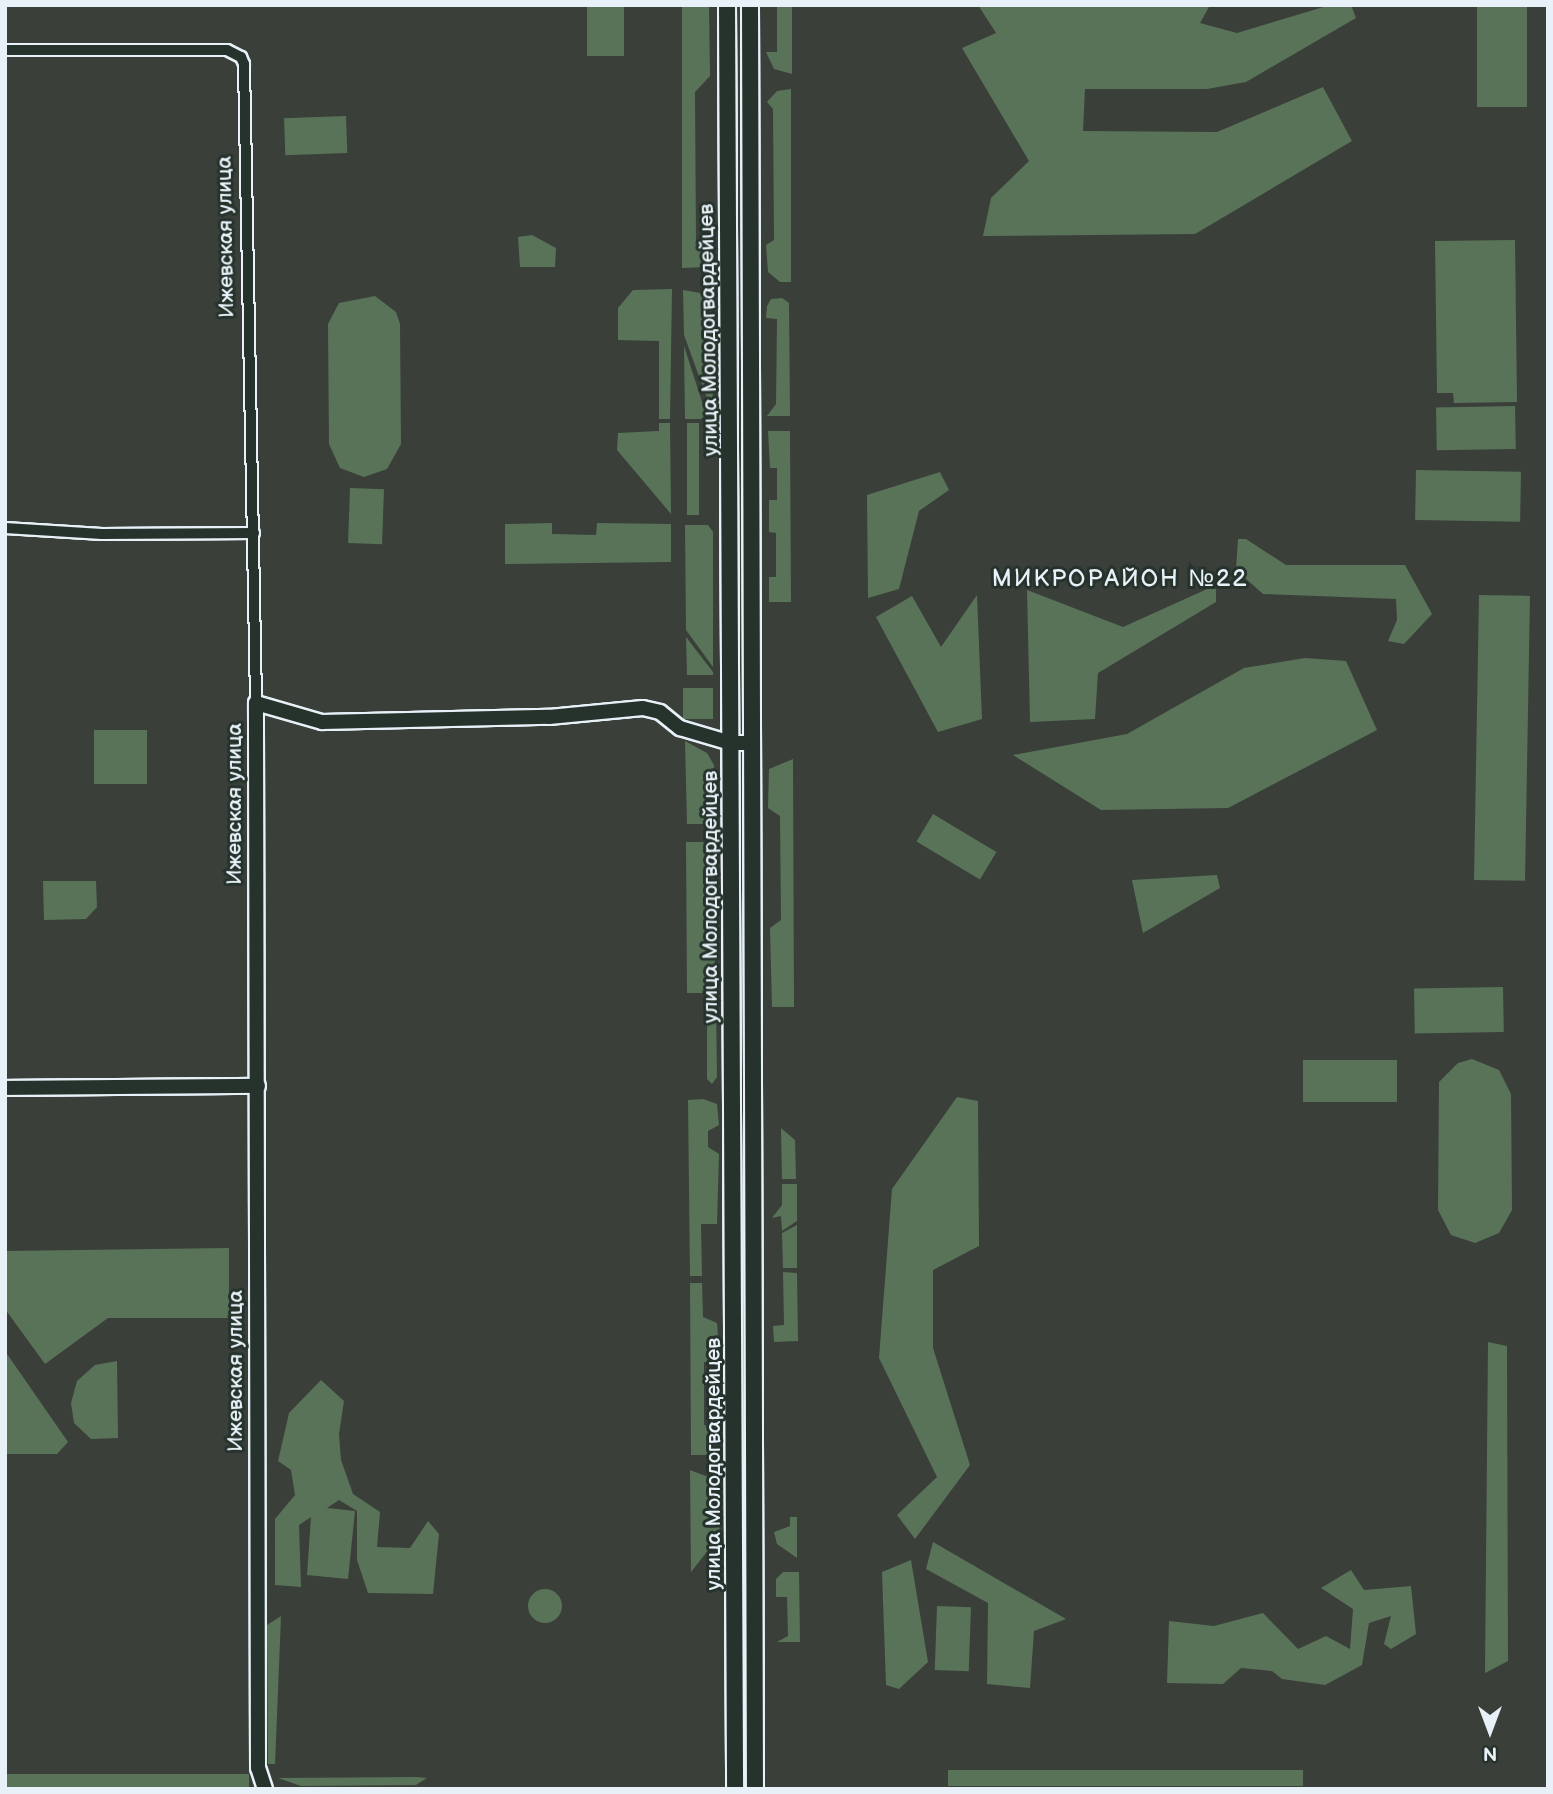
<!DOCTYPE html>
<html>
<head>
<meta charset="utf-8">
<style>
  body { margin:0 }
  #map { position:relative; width:1553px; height:1794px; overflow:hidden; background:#3a3f3a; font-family:"Balsamiq Sans",sans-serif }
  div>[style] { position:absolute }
  .green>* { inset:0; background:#597359; transform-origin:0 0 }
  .round { border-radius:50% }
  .roads { filter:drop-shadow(2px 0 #e8f1f8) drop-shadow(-2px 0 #e8f1f8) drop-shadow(0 2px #e8f1f8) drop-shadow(0 -2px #e8f1f8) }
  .minor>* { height:10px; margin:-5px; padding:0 5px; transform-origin:5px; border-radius:5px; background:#26332d }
  .tertiary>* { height:14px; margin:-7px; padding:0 7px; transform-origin:7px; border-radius:7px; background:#26332d }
  .secondary>* { height:16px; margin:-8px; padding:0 8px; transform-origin:8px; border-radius:8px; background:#26332d }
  span { translate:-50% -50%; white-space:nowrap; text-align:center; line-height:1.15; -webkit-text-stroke:6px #26332d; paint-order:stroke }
  .street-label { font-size:21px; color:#e8f1f8 }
  .quarter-label { font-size:24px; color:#e8f1f8; letter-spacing:2px }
  .frame { position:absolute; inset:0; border:7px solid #e8f1f8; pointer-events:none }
  .north { position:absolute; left:1455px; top:1696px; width:70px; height:70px; -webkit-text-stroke:5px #26332d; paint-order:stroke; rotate:180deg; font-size:19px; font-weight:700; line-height:28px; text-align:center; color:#e8f1f8 }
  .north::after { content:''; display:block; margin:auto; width:24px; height:32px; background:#e8f1f8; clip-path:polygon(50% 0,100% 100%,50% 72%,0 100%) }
</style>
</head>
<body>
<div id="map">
  <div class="green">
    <i style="left:587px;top:5px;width:37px;height:51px"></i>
    <i style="clip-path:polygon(682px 5px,709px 5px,710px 76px,695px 92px,696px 243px,710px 244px,708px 267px,682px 268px)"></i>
    <i style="clip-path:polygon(777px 5px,792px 5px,792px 74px,774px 69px,766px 52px,777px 52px)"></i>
    <i style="clip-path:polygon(978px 5px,1210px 5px,1200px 23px,1237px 33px,1330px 5px,1351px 5px,1356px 18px,1246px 82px,1207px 89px,1085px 89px,1083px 131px,1217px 132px,1323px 87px,1352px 141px,1195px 234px,983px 236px,991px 198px,1029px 161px,962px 48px,996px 33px)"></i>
    <i style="left:1477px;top:5px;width:50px;height:102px"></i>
    <i style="clip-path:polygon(791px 89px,791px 282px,780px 282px,768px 272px,766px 245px,774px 240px,773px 109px,767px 102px,777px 91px)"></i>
    <i style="left:346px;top:116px;width:37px;height:62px;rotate:88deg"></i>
    <i style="clip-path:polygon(532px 235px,556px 248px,555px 267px,520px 267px,518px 237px)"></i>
    <i style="clip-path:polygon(1515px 240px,1517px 402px,1454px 403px,1453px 393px,1437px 393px,1435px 241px)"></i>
    <i style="clip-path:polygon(672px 289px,670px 419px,659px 419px,659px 341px,618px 340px,618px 308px,633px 290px)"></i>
    <i style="clip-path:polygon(683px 290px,712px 295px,713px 415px,684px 335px)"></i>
    <i style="clip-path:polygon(375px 296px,396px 312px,400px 324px,401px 444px,387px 469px,364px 477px,340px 468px,329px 444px,328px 324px,339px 303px)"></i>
    <i style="clip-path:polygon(782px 298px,789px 303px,790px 416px,767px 416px,776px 404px,777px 319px,766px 318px,767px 306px,771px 299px)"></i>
    <i style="clip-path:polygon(684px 346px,706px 414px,701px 419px,685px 419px)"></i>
    <i style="left:1515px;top:406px;width:43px;height:79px;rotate:89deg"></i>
    <i style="clip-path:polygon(659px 423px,670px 423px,671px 514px,617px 450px,618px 433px,659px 431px)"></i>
    <i style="left:687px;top:423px;width:12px;height:92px"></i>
    <i style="clip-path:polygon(768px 431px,790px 431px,791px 602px,769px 602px,769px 577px,776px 577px,776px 533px,769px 532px,769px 500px,777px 500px,777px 468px,770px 468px)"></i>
    <i style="left:1416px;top:470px;width:105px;height:50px;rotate:1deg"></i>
    <i style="clip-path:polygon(940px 472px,949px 490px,919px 511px,899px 589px,868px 598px,867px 495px)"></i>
    <i style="left:350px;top:488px;width:34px;height:55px;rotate:2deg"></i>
    <i style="clip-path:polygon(552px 523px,552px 534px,596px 535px,597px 523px,671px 524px,671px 562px,505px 564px,505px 524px)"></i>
    <i style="clip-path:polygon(685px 525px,708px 525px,713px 532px,713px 667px,686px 630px)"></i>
    <i style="clip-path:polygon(1238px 539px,1246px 539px,1286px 565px,1405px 565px,1432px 614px,1404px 644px,1388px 641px,1397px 620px,1396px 599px,1263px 594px,1236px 570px)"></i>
    <i style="clip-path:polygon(1216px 585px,1216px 602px,1098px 673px,1095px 719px,1030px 722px,1027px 590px,1123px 627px)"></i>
    <i style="clip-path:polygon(977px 595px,982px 719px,938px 732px,876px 617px,912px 596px,941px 647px)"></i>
    <i style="left:1479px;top:595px;width:51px;height:285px;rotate:1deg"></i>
    <i style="clip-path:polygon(686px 637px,713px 672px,713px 675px,687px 675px)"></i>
    <i style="clip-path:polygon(1305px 658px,1346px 661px,1377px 730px,1228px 808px,1101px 810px,1013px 755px,1127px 734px,1244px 668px)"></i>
    <i style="left:683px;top:688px;width:30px;height:31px"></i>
    <i style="left:94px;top:730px;width:53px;height:54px"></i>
    <i style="clip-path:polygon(685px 741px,707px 753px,714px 765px,714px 813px,704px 824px,687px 824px)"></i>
    <i style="clip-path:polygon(793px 759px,794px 1007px,772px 1007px,770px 928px,781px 920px,780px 816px,768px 808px,769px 769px)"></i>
    <i style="left:933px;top:814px;width:74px;height:32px;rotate:31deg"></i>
    <i style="clip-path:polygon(686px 842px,703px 842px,714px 853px,715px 982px,702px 993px,687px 993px)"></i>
    <i style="clip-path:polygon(1217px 875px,1220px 888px,1143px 933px,1132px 880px)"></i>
    <i style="clip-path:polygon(43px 881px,96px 881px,97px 907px,86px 919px,44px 920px)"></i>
    <i style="left:1503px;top:987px;width:45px;height:89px;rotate:89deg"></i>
    <i style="clip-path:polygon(716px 999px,717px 1077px,712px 1084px,707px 1079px,707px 1006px)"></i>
    <i style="clip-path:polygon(1472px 1059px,1499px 1070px,1511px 1094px,1512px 1210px,1499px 1233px,1475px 1243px,1451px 1235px,1438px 1210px,1439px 1082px,1458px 1063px)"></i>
    <i style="left:1303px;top:1060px;width:94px;height:42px"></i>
    <i style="clip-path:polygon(957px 1097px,978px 1101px,979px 1246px,933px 1270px,933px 1348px,970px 1465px,915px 1539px,897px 1515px,937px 1477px,879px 1358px,892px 1189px)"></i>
    <i style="clip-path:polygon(703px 1099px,717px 1104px,719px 1125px,708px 1131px,708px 1147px,719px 1154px,717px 1224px,701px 1224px,702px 1276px,690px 1276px,688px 1100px)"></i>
    <i style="clip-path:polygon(781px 1128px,795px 1140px,796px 1179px,782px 1179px)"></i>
    <i style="clip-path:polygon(782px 1184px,797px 1184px,797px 1221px,782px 1231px,781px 1216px,772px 1218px,782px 1205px)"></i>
    <i style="clip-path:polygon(797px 1225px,797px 1268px,783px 1268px,782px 1233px)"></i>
    <i style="clip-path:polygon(229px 1248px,229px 1318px,108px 1318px,45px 1364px,5px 1309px,5px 1251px)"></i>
    <i style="clip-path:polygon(783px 1272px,797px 1273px,798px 1341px,774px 1342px,773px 1326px,784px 1325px)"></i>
    <i style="clip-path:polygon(690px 1283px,702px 1283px,703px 1317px,717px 1323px,720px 1362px,704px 1362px,704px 1425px,719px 1428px,717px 1444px,706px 1455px,691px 1455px)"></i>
    <i style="clip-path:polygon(1488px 1342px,1507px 1346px,1508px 1661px,1485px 1673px)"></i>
    <i style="clip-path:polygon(5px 1351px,68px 1442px,57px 1454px,5px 1454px)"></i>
    <i style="clip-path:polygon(117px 1361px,118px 1438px,91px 1439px,74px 1423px,71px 1403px,77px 1381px,95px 1365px)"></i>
    <i style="clip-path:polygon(321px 1380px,344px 1401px,339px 1434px,341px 1460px,353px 1494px,380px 1512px,377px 1547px,410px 1548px,428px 1521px,439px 1534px,433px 1594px,368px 1593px,357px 1560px,357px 1511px,339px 1500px,327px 1508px,355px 1511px,348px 1579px,307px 1575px,311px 1517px,299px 1525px,301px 1587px,275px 1585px,275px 1519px,295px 1495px,291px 1470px,278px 1461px,289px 1413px)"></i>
    <i style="clip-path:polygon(690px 1470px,716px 1480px,720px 1535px,691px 1572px)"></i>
    <i style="clip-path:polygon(790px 1517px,797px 1517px,797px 1558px,777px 1544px,774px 1532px,790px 1526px)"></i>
    <i style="clip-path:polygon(933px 1542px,1066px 1619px,1034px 1631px,1030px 1688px,987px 1684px,988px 1603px,926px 1569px)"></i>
    <i style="clip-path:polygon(911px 1560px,928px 1662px,899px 1689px,886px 1685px,882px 1572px)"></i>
    <i style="clip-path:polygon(1351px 1570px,1364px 1590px,1411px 1586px,1416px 1634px,1391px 1649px,1384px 1644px,1391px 1616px,1369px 1623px,1362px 1665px,1325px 1685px,1282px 1679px,1272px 1671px,1241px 1668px,1223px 1684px,1167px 1683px,1169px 1621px,1214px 1626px,1263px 1613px,1298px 1649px,1326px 1636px,1350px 1649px,1353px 1609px,1321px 1588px)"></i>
    <i style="clip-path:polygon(783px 1572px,799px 1572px,800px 1642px,777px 1642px,788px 1636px,787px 1597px,776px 1597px,776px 1579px)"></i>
    <i class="round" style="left:528px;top:1589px;width:34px;height:34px"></i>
    <i style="left:937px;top:1606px;width:34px;height:64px;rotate:2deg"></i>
    <i style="clip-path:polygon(281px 1616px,275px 1764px,268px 1764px,267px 1625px)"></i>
    <i style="left:1303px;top:1770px;width:16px;height:355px;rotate:90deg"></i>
    <i style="left:249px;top:1774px;width:15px;height:244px;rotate:90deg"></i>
    <i style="clip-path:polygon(278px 1778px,417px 1777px,427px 1778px,416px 1785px,301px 1786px)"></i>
  </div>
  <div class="roads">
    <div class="minor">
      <i style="left:5px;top:50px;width:222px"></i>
      <i style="left:227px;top:50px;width:16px;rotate:27deg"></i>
      <i style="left:241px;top:57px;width:8px;rotate:67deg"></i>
      <i style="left:244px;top:64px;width:639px;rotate:88.92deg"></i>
      <i style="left:5px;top:528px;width:97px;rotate:3.5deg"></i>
      <i style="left:102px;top:534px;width:152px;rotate:-0.4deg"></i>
    </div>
    <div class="tertiary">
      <i style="left:5px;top:1088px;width:253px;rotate:-0.5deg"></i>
      <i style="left:265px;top:1789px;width:22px;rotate:-108deg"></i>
      <i style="left:258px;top:1768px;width:1065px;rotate:-90.11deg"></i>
      <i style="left:256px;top:703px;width:69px;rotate:16.1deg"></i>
      <i style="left:322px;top:722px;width:227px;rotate:-1.3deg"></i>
      <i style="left:549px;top:717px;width:94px;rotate:-5.5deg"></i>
      <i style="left:643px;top:708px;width:17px;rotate:13deg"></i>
      <i style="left:660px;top:712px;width:26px;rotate:39deg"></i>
      <i style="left:680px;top:728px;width:53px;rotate:16.4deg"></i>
      <i style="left:731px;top:743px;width:20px"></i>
    </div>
    <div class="secondary">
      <i style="left:727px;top:5px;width:1784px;rotate:89.74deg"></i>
      <i style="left:750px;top:5px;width:1784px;rotate:89.84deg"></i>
    </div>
  </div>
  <div class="street-label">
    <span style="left:226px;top:237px;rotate:-91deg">Ижевская улица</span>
    <span style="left:709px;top:330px;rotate:-91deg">улица Молодогвардейцев</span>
    <span style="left:235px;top:804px;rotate:-90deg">Ижевская улица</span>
    <span style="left:711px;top:897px;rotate:-90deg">улица Молодогвардейцев</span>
    <span style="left:236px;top:1371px;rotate:-90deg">Ижевская улица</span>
    <span style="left:714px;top:1464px;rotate:-90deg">улица Молодогвардейцев</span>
  </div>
  <div class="quarter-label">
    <span style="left:1120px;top:579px">МИКРОРАЙОН №22</span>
  </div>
  <div class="frame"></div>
  <div class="north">N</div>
</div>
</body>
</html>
